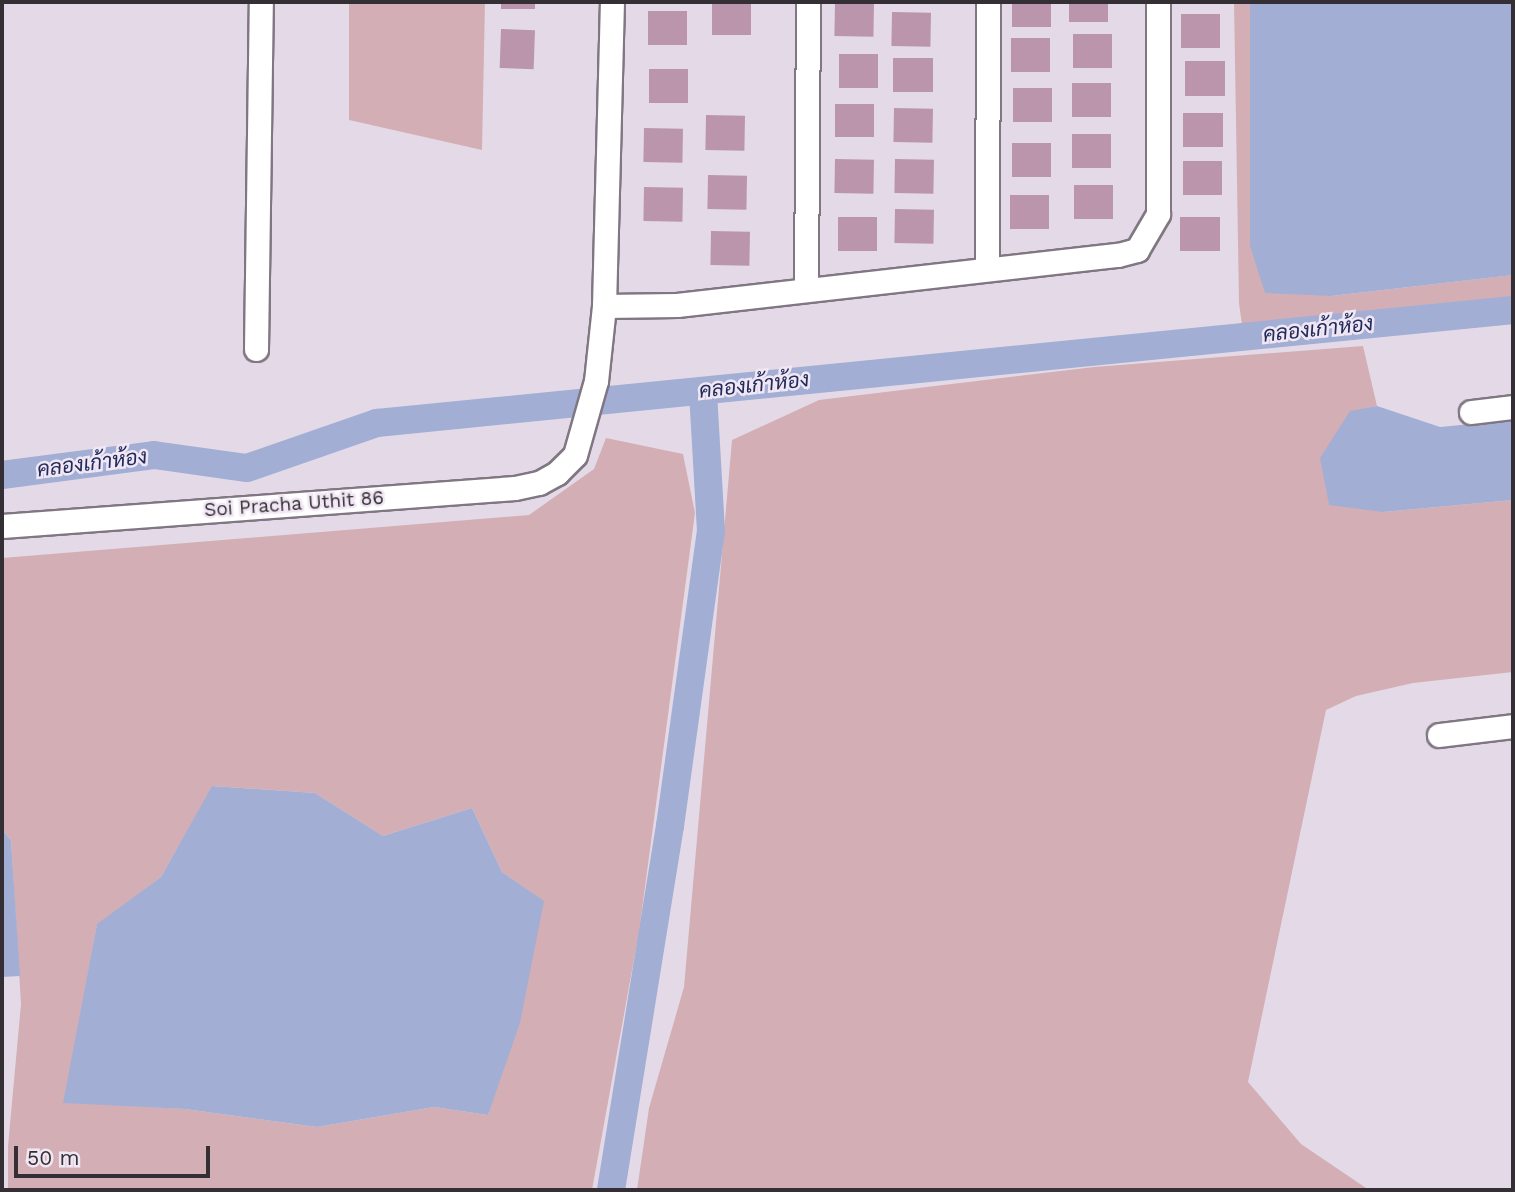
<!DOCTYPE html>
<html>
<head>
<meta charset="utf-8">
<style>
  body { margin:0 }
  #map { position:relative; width:1515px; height:1192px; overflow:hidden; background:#e4dae7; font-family:"Work Sans",Sarabun,sans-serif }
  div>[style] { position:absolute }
  .green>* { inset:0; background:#d3afb5 }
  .water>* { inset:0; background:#a2aed4 }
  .canal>* { height:28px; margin:-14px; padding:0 14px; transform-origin:14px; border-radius:14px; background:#a2aed4 }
  .building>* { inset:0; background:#bb95ac; transform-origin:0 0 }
  .roads { filter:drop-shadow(2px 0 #807783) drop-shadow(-2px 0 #807783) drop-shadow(0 2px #807783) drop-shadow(0 -2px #807783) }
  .minor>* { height:23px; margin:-11.5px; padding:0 11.5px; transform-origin:11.5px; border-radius:11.5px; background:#fff }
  span { translate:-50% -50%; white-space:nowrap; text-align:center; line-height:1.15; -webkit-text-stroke:5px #f1e7f4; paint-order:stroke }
  .street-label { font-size:19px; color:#332f34 }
  .water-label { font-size:21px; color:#212c5b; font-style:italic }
  .frame { position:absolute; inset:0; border:4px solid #332f34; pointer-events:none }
  .scale { position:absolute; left:14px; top:1146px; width:196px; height:32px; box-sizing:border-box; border:4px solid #332f34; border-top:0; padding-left:9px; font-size:21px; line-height:24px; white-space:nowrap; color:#332f34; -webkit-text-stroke:5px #f1e7f4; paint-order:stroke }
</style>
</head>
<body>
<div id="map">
  <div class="green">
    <i style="clip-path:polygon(349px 2px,485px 2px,482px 150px,349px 120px)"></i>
    <i style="clip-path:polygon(1234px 2px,1250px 2px,1250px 245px,1331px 296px,1513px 275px,1513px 298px,1242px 325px,1239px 303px)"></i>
    <i style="clip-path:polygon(1363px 346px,1377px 406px,1350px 412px,1383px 512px,1513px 500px,1513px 672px,1413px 683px,1356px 696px,1326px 710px,1248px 1082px,1301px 1144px,1369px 1190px,637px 1190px,649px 1108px,684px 987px,732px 440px,819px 400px,1094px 367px)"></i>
    <i style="clip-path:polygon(evenodd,606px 438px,683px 454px,695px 513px,639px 932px,592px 1190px,8px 1190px,8px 1146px,21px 1004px,11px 841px,2px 829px,2px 558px,529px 515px,594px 469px,606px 438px,213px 786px,315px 793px,383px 836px,472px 808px,502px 872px,543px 901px,488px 1115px,434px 1107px,317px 1127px,185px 1109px,64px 1102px,97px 925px,161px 877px,213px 786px)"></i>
  </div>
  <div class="water">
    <i style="clip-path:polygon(1250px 2px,1513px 2px,1513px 275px,1331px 296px,1265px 293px,1250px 246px)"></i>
    <i style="clip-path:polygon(1377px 406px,1440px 427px,1513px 420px,1513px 500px,1383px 512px,1329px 505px,1320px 458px,1350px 411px)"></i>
    <i style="clip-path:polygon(212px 786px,315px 793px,383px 836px,472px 808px,502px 872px,544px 901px,520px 1023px,488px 1115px,434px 1107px,317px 1127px,185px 1109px,63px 1103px,97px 924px,161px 877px)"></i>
    <i style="clip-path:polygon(2px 829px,11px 841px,20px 976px,2px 977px)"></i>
  </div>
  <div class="canal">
    <i style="left:2px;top:475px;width:153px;rotate:-7.5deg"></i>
    <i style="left:154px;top:455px;width:94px;rotate:8deg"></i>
    <i style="left:247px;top:468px;width:138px;rotate:-19.1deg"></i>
    <i style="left:377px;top:423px;width:1142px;rotate:-5.68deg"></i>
    <i style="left:611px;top:1190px;width:369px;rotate:-80.8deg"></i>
    <i style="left:670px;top:826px;width:298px;rotate:-82.1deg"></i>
    <i style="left:711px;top:531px;width:140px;rotate:-93.3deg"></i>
  </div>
  <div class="building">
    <i style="left:501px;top:2px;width:34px;height:7px"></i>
    <i style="left:712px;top:2px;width:39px;height:33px"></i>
    <i style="left:835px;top:2px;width:39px;height:34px;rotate:1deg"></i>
    <i style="left:1012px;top:2px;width:39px;height:25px"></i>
    <i style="left:1069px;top:2px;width:39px;height:20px"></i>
    <i style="left:648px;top:11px;width:39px;height:34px"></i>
    <i style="left:892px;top:12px;width:39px;height:34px;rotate:1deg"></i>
    <i style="left:1181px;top:14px;width:39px;height:34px"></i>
    <i style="left:501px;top:29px;width:34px;height:39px;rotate:2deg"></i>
    <i style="left:1073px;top:34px;width:39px;height:34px"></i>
    <i style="left:1050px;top:38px;width:34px;height:39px;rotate:90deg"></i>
    <i style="left:839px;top:54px;width:39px;height:34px"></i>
    <i style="left:893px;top:58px;width:40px;height:34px"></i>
    <i style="left:1185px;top:61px;width:40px;height:35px"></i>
    <i style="left:649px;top:69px;width:39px;height:34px"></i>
    <i style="left:1111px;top:83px;width:34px;height:39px;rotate:90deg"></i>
    <i style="left:1013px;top:88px;width:39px;height:34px"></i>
    <i style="left:835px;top:104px;width:39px;height:33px"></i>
    <i style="left:894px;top:108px;width:39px;height:34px;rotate:1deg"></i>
    <i style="left:1183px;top:113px;width:40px;height:34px"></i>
    <i style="left:706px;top:115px;width:39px;height:35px;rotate:1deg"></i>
    <i style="left:644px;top:128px;width:39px;height:34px;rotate:1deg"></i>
    <i style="left:1072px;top:134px;width:39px;height:34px"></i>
    <i style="left:1051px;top:143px;width:34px;height:39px;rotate:90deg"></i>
    <i style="left:835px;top:159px;width:39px;height:34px;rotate:1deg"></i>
    <i style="left:895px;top:159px;width:39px;height:34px;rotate:1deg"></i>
    <i style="left:1222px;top:161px;width:34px;height:39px;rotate:90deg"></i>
    <i style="left:708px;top:175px;width:39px;height:34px;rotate:1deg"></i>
    <i style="left:1074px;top:185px;width:39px;height:34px"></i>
    <i style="left:644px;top:187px;width:39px;height:34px;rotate:1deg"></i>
    <i style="left:1010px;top:195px;width:39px;height:34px"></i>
    <i style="left:895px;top:209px;width:39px;height:34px;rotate:1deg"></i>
    <i style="left:838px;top:217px;width:39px;height:34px"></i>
    <i style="left:1180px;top:217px;width:40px;height:34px"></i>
    <i style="left:711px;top:231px;width:39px;height:34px;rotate:1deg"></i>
  </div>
  <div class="roads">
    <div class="minor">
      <i style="left:987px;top:269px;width:267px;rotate:-89.8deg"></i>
      <i style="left:806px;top:288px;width:286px;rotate:-89.6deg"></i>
      <i style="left:604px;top:306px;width:73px;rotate:-0.8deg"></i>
      <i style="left:677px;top:305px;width:444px;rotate:-6.5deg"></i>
      <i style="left:1118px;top:255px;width:20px;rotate:-15deg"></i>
      <i style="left:1137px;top:250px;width:42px;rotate:-59.7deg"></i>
      <i style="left:1158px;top:214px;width:212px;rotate:-90deg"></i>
      <i style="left:256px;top:349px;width:347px;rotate:-89.2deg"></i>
      <i style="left:1471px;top:412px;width:42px;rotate:-6.8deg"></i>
      <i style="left:2px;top:526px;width:514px;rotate:-4.24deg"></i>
      <i style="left:515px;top:488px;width:25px;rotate:-12deg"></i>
      <i style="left:539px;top:483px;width:21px;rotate:-29deg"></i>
      <i style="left:557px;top:473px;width:25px;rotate:-45deg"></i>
      <i style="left:575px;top:455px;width:77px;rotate:-74.2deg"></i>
      <i style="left:596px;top:381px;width:75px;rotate:-83.9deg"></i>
      <i style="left:604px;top:306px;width:304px;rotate:-88.5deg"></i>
      <i style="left:1439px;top:735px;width:75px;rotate:-6.9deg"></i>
    </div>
  </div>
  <div class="street-label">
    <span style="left:294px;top:504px;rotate:-4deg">Soi Pracha Uthit 86</span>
  </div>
  <div class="water-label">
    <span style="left:1318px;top:329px;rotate:-6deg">คลองเก้าห้อง</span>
    <span style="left:754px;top:385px;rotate:-6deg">คลองเก้าห้อง</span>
    <span style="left:92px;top:463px;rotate:-7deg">คลองเก้าห้อง</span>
  </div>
  <div class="frame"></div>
  <div class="scale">50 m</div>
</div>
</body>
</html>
